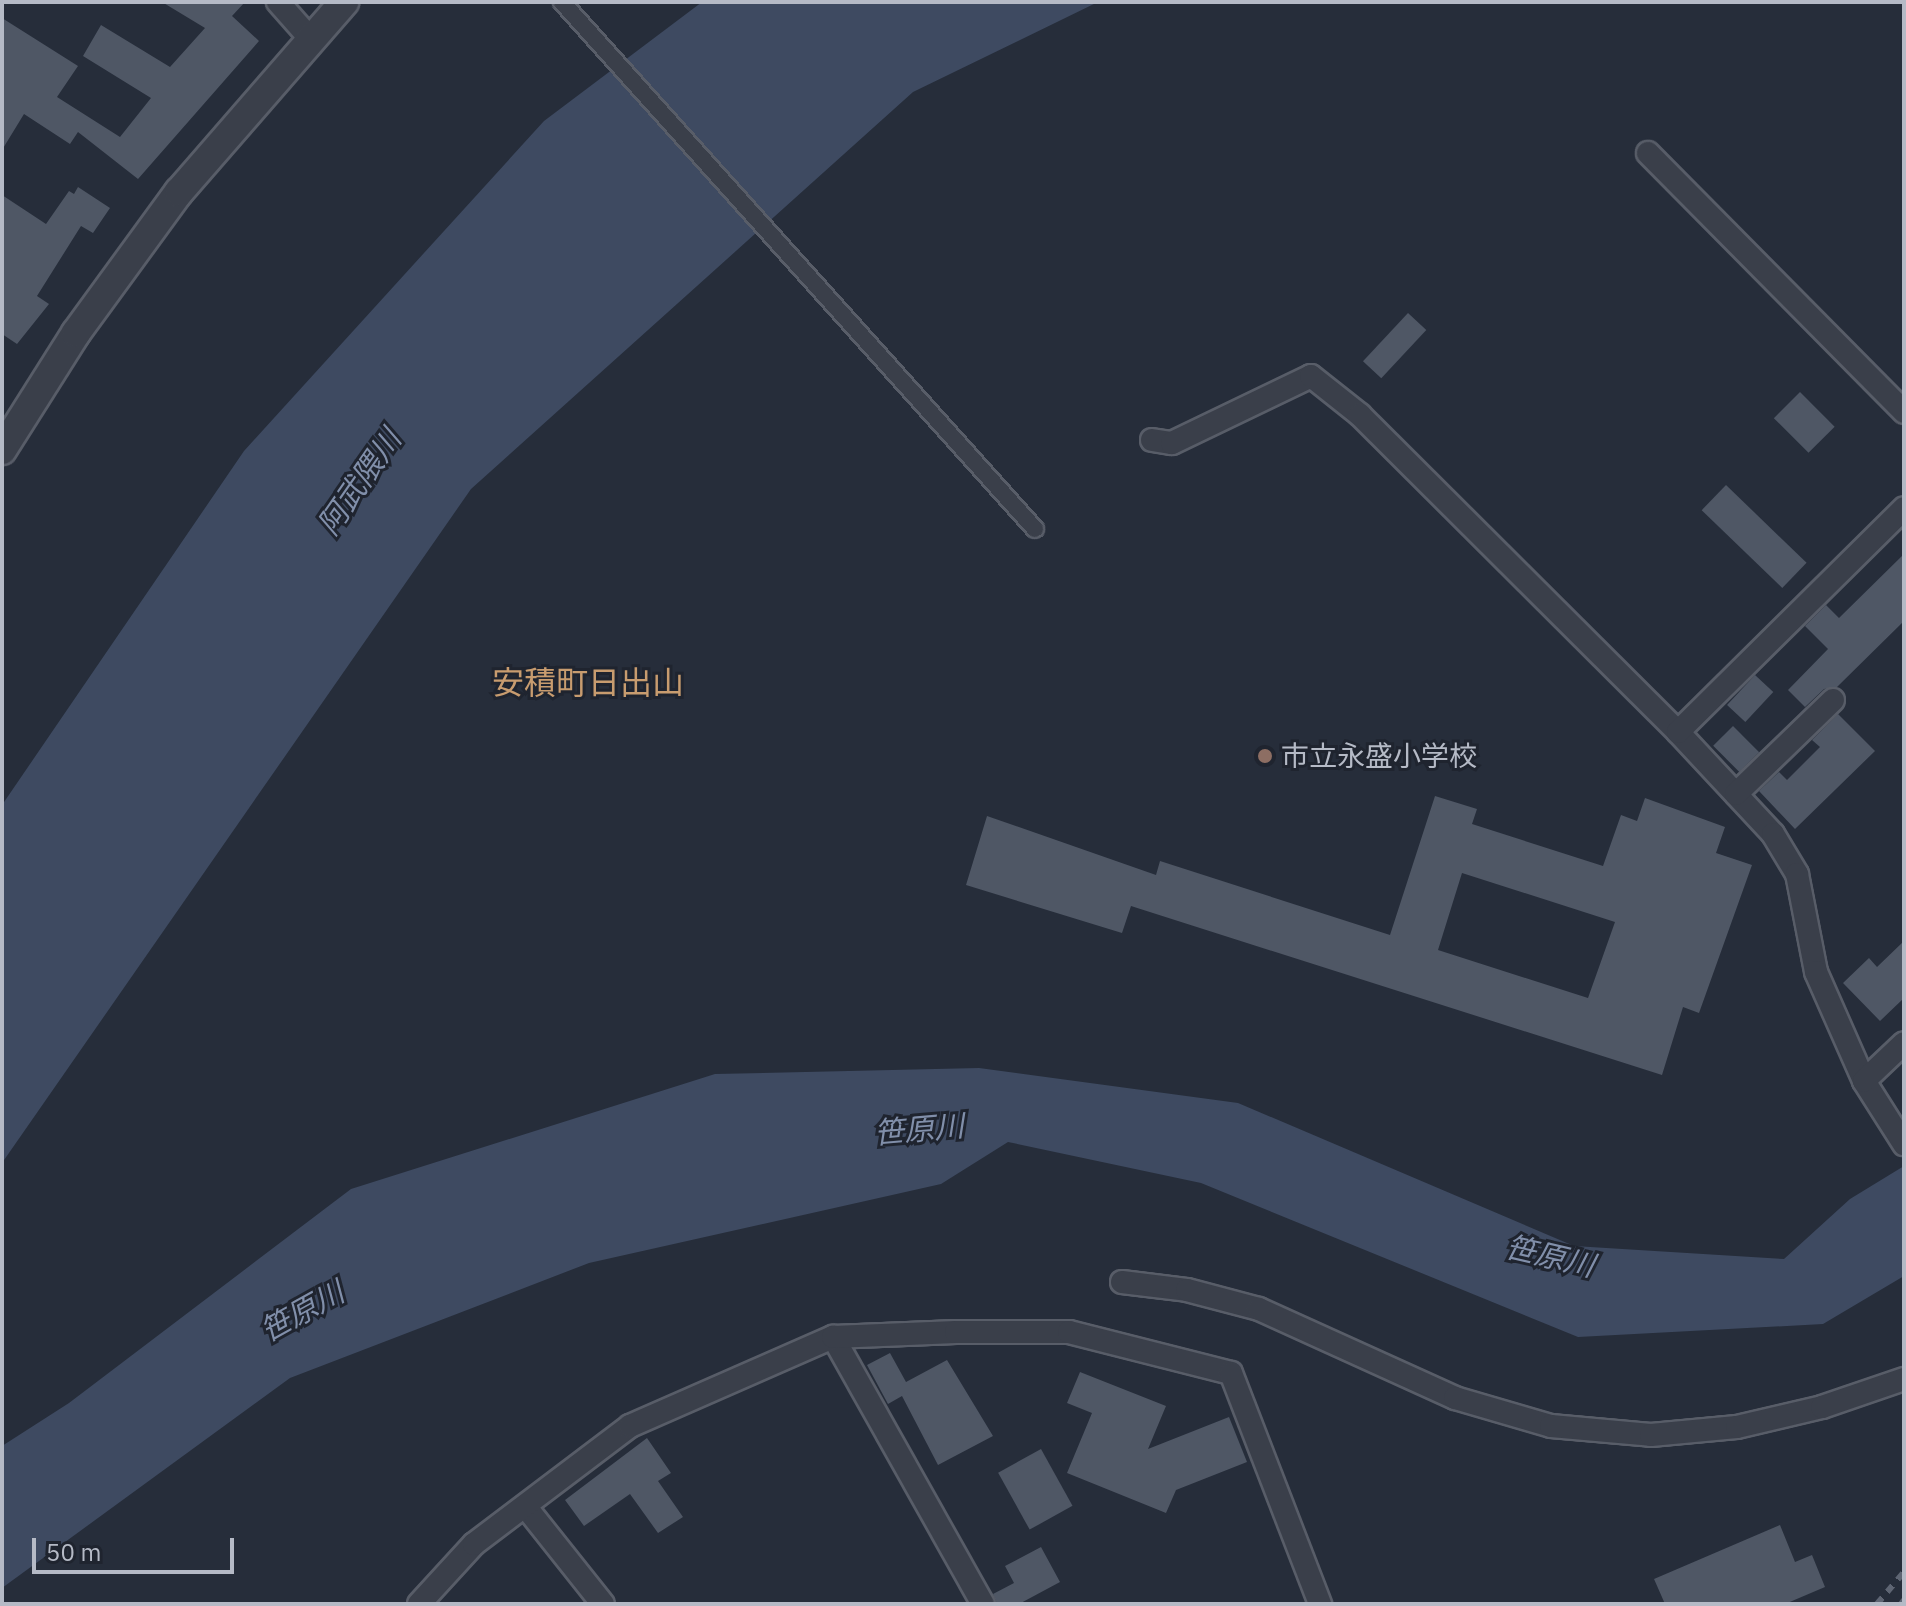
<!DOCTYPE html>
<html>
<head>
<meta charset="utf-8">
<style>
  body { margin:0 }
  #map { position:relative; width:1906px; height:1606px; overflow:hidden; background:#262d3a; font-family:"IBM Plex Sans","Noto Sans JP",sans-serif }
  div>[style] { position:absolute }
  .water>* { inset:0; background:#3e4a61 }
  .building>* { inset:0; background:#4f5765; transform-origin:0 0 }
  .roads { filter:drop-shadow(2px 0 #585d68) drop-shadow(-2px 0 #585d68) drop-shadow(0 2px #585d68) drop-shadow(0 -2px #585d68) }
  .pedestrian>* { height:16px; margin:-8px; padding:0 8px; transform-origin:8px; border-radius:8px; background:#3a3f4a }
  .minor>* { height:22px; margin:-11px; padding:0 11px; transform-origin:11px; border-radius:11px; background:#3a3f4a }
  .tertiary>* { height:28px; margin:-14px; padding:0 14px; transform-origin:14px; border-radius:14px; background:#3a3f4a }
  .rail>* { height:6px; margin-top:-3px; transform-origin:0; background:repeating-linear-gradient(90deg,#5e6573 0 8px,transparent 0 16px) }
  .dots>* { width:22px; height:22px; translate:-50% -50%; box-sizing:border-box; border:4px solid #1f242f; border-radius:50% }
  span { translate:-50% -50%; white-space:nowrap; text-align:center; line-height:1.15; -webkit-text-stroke:6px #1f242f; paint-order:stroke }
  .poi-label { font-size:28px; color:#b5bac6 }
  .left { translate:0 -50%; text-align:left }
  .water-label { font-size:30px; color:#818faa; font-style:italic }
  .quarter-label { font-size:32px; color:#c89c6f }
  .frame { position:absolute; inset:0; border:4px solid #b5bac6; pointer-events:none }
  .scale { position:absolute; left:32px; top:1538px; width:202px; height:36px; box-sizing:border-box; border:4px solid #b5bac6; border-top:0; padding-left:10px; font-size:24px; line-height:28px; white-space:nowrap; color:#b5bac6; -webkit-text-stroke:6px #1f242f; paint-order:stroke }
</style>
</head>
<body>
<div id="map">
  <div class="water">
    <i style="clip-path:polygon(702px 2px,1098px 2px,913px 92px,471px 489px,2px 1163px,2px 805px,244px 451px,544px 121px)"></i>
    <i style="clip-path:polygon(979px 1068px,1238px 1103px,1574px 1246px,1784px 1259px,1850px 1199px,1904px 1166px,1904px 1276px,1823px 1324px,1578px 1337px,1201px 1183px,1008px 1142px,941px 1184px,589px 1263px,290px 1378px,2px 1588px,2px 1446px,69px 1403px,351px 1189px,715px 1074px)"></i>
  </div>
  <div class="building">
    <i style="clip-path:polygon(162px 2px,245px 2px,232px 16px,259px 41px,138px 179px,78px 132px,70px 144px,24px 114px,2px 150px,2px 18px,78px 66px,57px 97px,120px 137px,151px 98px,83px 56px,101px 25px,170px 67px,205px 28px)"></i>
    <i style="clip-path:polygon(78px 187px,110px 208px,93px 233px,81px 226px,37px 296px,49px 304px,17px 344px,2px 334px,2px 195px,46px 224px,69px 191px,74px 194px)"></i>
    <i style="left:1408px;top:313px;width:25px;height:66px;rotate:43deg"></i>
    <i style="left:1800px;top:392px;width:49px;height:37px;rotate:45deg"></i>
    <i style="left:1726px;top:485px;width:112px;height:35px;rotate:44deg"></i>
    <i style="clip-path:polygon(1904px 554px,1904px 621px,1837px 687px,1824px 689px,1805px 707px,1788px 690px,1828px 649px,1805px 626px,1826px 605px,1839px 618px)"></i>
    <i style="left:1755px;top:675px;width:25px;height:41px;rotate:43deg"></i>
    <i style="clip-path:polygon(1838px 714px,1875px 751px,1795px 829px,1759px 791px,1779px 772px,1787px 780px,1820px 747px,1812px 740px)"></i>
    <i style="left:1733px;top:726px;width:37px;height:28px;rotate:45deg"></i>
    <i style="clip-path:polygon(evenodd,1435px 796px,1477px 809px,1472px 824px,1603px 866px,1621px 815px,1637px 821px,1645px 798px,1725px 827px,1716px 853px,1752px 865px,1699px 1013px,1683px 1007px,1662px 1075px,1131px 906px,1122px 933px,966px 885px,987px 816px,1156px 875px,1160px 861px,1390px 935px,1435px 796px,1462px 873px,1615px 922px,1588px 998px,1438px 950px,1462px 873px)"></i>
    <i style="clip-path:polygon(1904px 941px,1904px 998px,1880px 1021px,1843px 983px,1869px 958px,1877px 967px)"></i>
    <i style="clip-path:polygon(890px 1353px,906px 1382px,947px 1360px,993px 1436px,938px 1465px,902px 1396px,888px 1404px,867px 1365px)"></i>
    <i style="clip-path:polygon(1080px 1372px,1166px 1406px,1148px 1449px,1229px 1417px,1247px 1462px,1176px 1490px,1166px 1513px,1067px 1473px,1092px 1413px,1067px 1403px)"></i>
    <i style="clip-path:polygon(647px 1438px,671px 1473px,658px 1481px,683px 1517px,658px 1533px,630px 1494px,584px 1526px,565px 1500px)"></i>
    <i style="left:1041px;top:1449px;width:65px;height:49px;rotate:61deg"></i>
    <i style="clip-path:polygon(1780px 1525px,1795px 1562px,1812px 1555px,1825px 1587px,1785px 1604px,1665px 1604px,1654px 1579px)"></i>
    <i style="clip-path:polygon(1041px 1547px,1060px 1582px,1019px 1604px,997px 1604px,993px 1594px,1014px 1583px,1005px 1566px)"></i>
  </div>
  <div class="roads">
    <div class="pedestrian">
      <i style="left:562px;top:2px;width:708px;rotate:48.09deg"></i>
    </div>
    <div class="minor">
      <i style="left:278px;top:2px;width:47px;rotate:48.5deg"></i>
      <i style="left:1648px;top:153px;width:364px;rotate:45.3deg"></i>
      <i style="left:1152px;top:440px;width:20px;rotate:9deg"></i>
      <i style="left:1172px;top:443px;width:154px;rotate:-25.7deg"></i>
      <i style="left:1311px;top:376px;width:63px;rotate:38.5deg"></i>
      <i style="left:1360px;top:415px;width:449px;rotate:44.9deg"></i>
      <i style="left:1678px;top:732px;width:139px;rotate:47deg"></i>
      <i style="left:1773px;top:834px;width:47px;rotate:59deg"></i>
      <i style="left:1797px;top:874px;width:100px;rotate:79deg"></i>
      <i style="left:1816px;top:972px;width:119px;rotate:66.2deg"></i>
      <i style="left:1864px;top:1081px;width:75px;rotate:57.6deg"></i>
      <i style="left:1678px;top:732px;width:318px;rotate:-44.7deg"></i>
      <i style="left:1736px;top:794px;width:135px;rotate:-44.1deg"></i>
      <i style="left:1864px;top:1081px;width:55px;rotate:-43.5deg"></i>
      <i style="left:1122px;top:1282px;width:65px;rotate:7deg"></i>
      <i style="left:1187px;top:1290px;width:74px;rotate:14.8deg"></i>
      <i style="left:1259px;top:1309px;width:215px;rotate:24.4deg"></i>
      <i style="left:1455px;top:1398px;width:100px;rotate:16.3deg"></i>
      <i style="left:1551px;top:1426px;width:100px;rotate:5.1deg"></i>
      <i style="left:1651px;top:1435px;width:86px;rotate:-5.3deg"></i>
      <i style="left:1737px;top:1427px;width:87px;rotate:-13.2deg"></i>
      <i style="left:1822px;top:1407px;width:87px;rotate:-18.9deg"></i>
      <i style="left:833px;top:1337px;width:306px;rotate:60.7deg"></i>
      <i style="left:525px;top:1506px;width:125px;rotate:51.5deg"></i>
      <i style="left:419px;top:1604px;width:81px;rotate:-47.5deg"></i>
      <i style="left:474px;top:1544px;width:196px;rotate:-37.1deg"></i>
      <i style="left:630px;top:1426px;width:222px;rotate:-23.7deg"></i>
      <i style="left:833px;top:1337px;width:123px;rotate:-2.3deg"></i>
      <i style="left:956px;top:1332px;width:113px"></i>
      <i style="left:1069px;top:1332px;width:167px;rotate:14.2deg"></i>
      <i style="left:1231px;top:1373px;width:248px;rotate:68.9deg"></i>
    </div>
    <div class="tertiary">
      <i style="left:2px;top:450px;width:138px;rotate:-57.7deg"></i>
      <i style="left:76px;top:333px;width:175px;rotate:-53.9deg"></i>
      <i style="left:179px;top:192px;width:252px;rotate:-49deg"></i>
    </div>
  </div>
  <div class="rail">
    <i style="left:1877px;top:1604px;width:42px;rotate:-49.8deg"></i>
    <i style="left:1901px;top:1604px;width:5px;rotate:-53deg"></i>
  </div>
  <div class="dots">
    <i style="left:1265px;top:756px;background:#8d6e63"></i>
  </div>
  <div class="poi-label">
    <span class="left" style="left:1281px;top:756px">市立永盛小学校</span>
  </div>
  <div class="water-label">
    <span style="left:359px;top:482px;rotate:-55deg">阿武隈川</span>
    <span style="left:919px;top:1129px;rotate:-5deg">笹原川</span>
    <span style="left:1550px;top:1256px;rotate:13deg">笹原川</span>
    <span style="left:302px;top:1311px;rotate:-29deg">笹原川</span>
  </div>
  <div class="quarter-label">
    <span style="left:588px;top:682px">安積町日出山</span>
  </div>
  <div class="frame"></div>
  <div class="scale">50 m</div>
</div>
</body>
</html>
